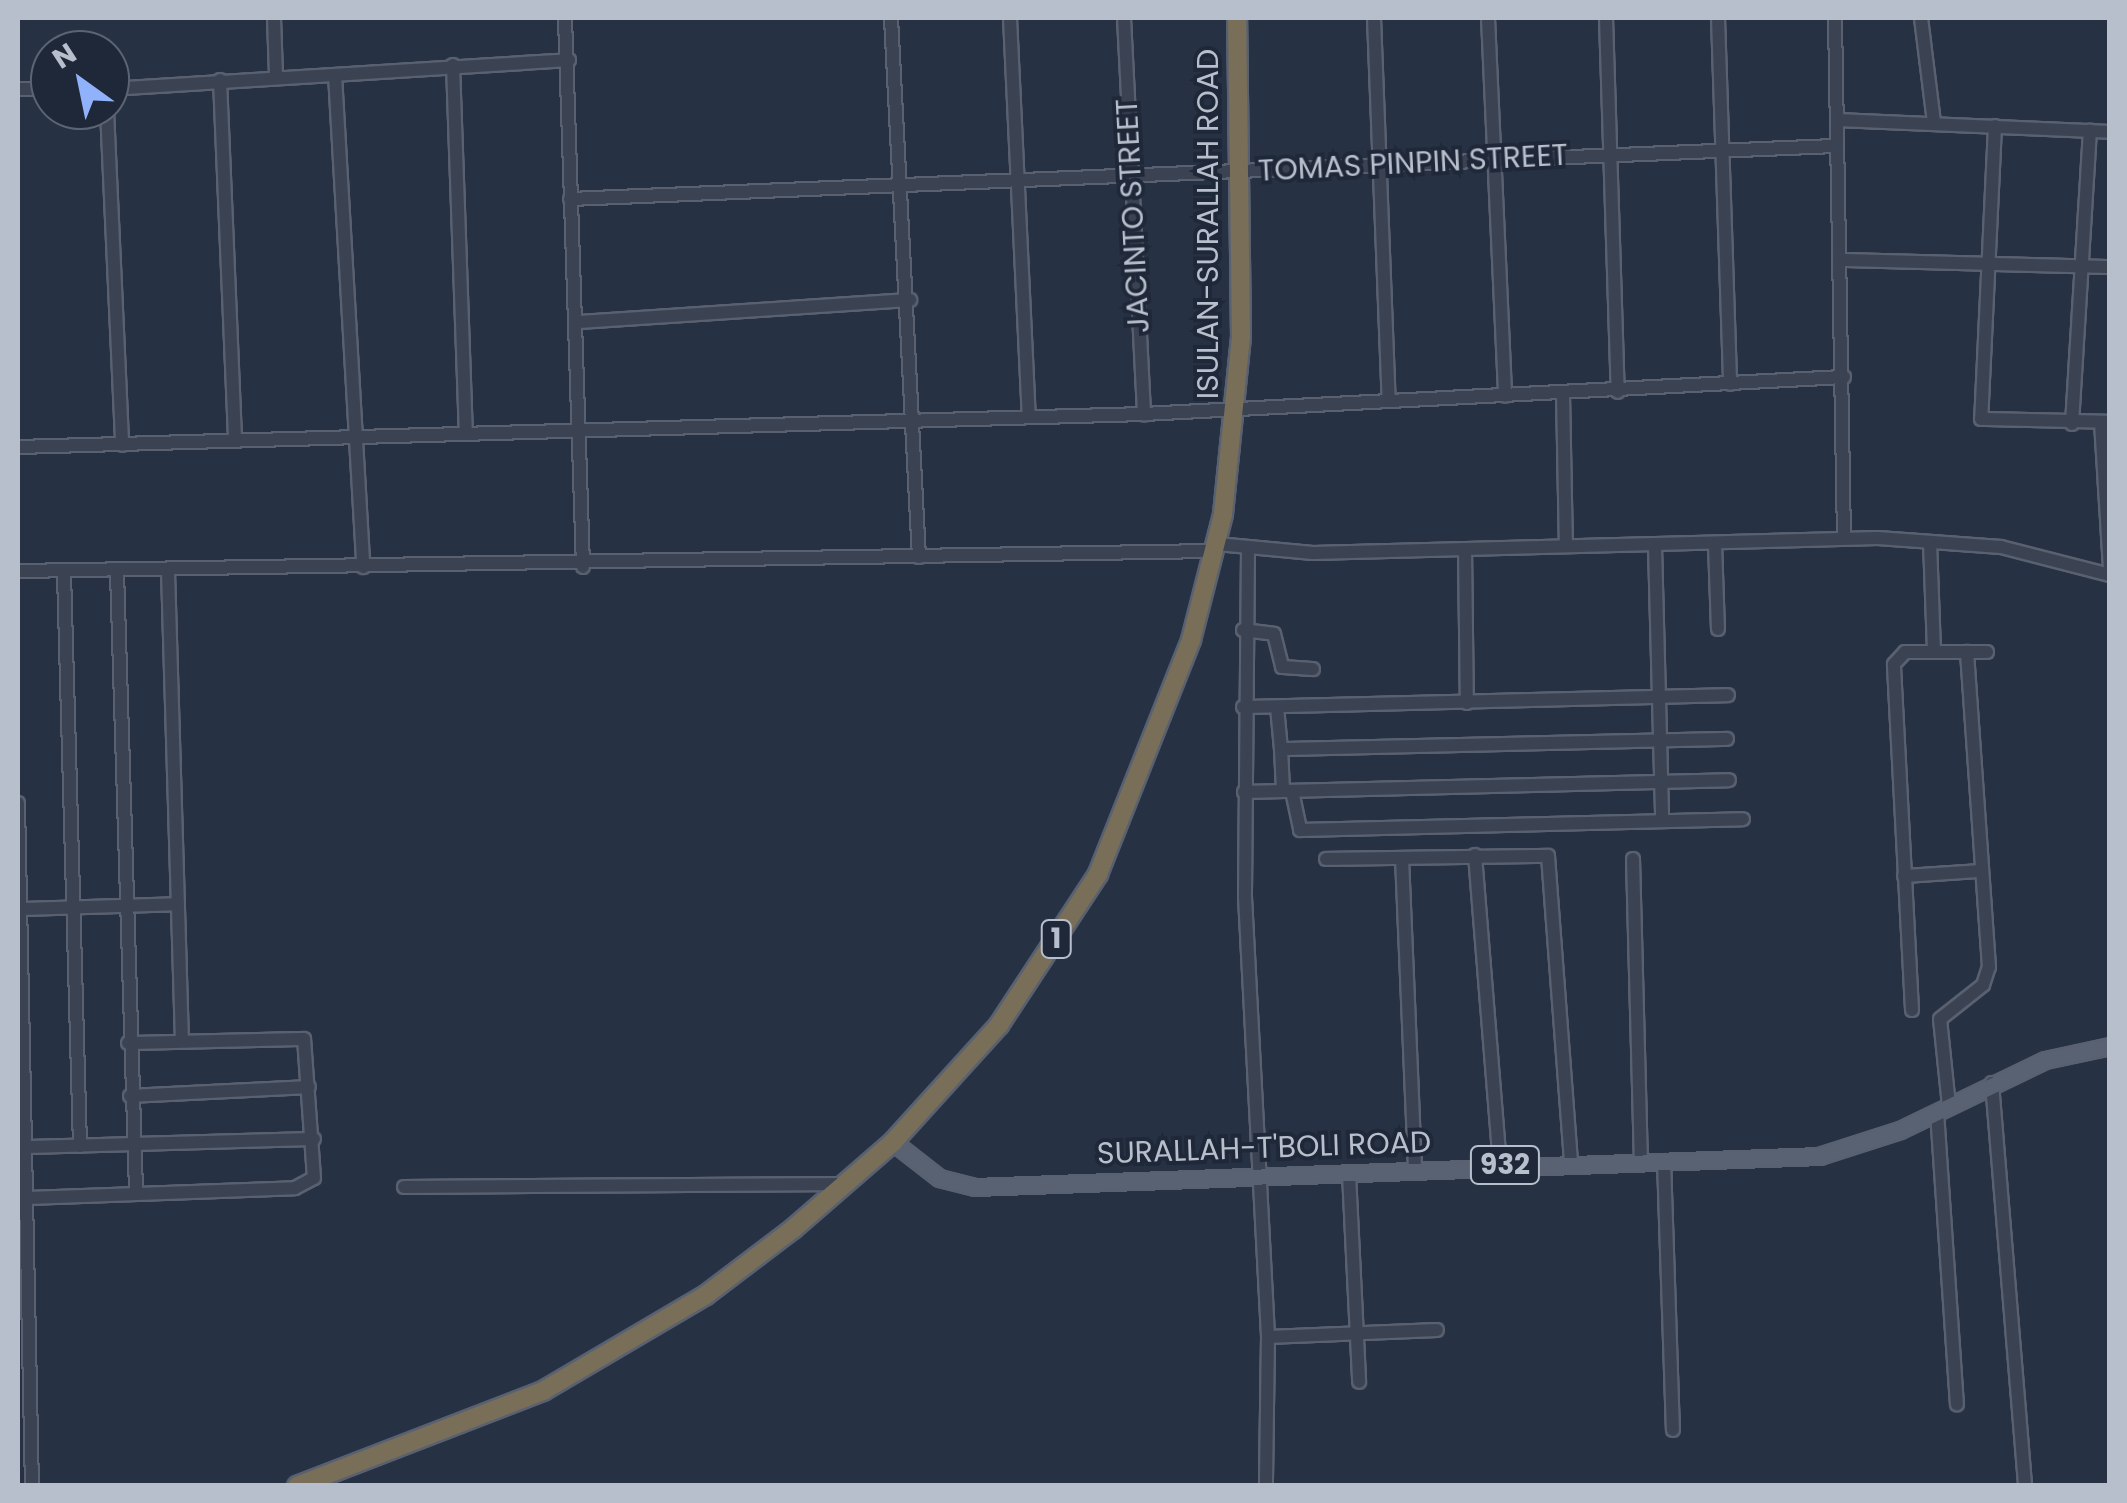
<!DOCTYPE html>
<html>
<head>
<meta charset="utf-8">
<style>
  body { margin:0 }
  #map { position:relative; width:2127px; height:1503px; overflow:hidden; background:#263143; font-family:Poppins,sans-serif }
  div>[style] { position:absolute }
  .roads { filter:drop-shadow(2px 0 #596170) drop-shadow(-2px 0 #596170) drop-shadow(0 2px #596170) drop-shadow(0 -2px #596170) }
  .minor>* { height:12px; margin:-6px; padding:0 6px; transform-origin:6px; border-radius:6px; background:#3b4353 }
  .major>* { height:15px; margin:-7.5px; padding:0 7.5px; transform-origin:7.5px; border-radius:7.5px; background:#596273 }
  .highway>* { height:18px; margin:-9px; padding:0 9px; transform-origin:9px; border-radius:9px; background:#796e57 }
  span { translate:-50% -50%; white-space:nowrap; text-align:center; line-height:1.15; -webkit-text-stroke:8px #1f2838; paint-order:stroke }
  .shield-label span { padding:2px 8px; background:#1f2838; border:2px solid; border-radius:8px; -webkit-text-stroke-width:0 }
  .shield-label { font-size:28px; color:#b8bfcc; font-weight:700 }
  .street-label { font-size:30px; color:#b8bfcc }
  .frame { position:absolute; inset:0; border:20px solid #b8bfcc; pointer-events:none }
  .north { position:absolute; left:30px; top:30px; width:100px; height:100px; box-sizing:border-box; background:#1f2838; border:2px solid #5c6473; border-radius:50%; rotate:327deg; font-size:28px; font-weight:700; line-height:40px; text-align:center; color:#b8bfcc }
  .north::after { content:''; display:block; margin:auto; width:35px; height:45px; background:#8fb2fb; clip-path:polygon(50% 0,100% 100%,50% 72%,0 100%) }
</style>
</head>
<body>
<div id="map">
  <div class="roads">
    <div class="minor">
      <i style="left:274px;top:18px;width:58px;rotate:88deg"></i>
      <i style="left:565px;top:18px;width:549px;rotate:88.12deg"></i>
      <i style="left:891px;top:18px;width:540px;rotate:87.03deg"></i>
      <i style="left:1010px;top:18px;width:396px;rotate:87.3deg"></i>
      <i style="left:1124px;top:18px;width:397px;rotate:87.1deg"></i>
      <i style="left:1374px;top:18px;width:382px;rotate:87.8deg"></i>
      <i style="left:1488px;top:18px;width:378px;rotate:87.4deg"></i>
      <i style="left:1606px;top:18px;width:374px;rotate:88.2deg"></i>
      <i style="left:1718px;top:18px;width:366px;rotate:88.1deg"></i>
      <i style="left:1835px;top:18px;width:520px;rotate:89.01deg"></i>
      <i style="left:1921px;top:18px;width:105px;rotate:82.9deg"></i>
      <i style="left:453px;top:65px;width:365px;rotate:88deg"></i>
      <i style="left:335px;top:75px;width:493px;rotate:86.7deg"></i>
      <i style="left:220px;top:80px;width:358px;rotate:87.6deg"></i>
      <i style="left:18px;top:89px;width:32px"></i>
      <i style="left:110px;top:89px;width:460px;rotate:-3.6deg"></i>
      <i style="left:107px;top:110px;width:335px;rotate:87.4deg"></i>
      <i style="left:1838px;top:120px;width:272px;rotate:2.5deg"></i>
      <i style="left:1995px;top:126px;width:293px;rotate:92.7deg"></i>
      <i style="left:1981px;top:419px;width:129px;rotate:1.3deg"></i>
      <i style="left:570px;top:199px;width:1268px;rotate:-2.4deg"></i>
      <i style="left:1842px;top:260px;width:268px;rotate:1.5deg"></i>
      <i style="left:578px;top:322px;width:333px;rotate:-3.8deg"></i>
      <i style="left:1563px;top:394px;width:152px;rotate:88.9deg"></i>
      <i style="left:2101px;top:422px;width:147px;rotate:86.5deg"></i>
      <i style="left:2072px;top:424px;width:294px;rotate:-86.5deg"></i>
      <i style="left:18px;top:447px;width:1126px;rotate:-1.68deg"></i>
      <i style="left:1144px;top:414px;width:701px;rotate:-3.03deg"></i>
      <i style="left:1930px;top:542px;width:108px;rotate:87.9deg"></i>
      <i style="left:1217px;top:544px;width:96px;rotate:5.4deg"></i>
      <i style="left:1313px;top:553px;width:565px;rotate:-1.52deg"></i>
      <i style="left:1878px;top:538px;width:123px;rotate:4.2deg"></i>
      <i style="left:2001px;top:547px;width:113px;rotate:14.4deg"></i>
      <i style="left:1715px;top:544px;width:85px;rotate:88deg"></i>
      <i style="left:1655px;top:546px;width:274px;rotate:88.5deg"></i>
      <i style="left:1465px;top:549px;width:154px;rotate:89.3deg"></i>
      <i style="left:1248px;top:550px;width:347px;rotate:90.5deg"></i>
      <i style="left:1245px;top:897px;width:441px;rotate:87deg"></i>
      <i style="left:1268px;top:1337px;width:149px;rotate:90.8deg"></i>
      <i style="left:18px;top:571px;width:1197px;rotate:-0.96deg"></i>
      <i style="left:168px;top:571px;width:467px;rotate:88.3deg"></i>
      <i style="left:117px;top:572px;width:620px;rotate:88.24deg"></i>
      <i style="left:64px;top:573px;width:573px;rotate:88.4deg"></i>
      <i style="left:1243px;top:630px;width:31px;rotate:7deg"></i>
      <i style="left:1274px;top:634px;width:34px;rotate:76deg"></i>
      <i style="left:1282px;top:667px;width:31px;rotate:4deg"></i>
      <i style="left:1243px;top:707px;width:485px;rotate:-1.4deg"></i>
      <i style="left:1277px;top:707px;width:42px;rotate:84.6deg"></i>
      <i style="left:1283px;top:790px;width:41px;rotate:-92.8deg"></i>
      <i style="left:1281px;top:749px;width:446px;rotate:-1.3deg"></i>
      <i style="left:1292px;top:791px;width:40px;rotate:78deg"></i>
      <i style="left:1300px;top:830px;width:443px;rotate:-1.4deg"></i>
      <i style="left:1244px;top:792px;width:485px;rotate:-1.4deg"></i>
      <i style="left:18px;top:803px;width:683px;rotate:88.83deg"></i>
      <i style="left:1475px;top:855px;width:312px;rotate:85.4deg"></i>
      <i style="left:1402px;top:858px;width:313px;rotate:87.6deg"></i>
      <i style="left:1326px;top:859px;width:222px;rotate:-0.8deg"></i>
      <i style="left:1548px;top:856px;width:310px;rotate:85.7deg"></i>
      <i style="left:1633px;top:859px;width:303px;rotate:88.5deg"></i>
      <i style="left:1904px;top:876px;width:75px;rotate:-3.8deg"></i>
      <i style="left:21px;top:909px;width:157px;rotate:-1.8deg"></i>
      <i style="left:1912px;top:1010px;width:346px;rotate:-93deg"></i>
      <i style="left:1894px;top:664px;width:16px;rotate:-47deg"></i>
      <i style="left:1905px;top:652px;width:82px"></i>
      <i style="left:1992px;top:1083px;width:403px;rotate:85.3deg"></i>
      <i style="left:130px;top:1096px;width:179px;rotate:-2.9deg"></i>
      <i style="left:1949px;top:1106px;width:87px;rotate:-95.9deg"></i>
      <i style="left:1940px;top:1019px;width:55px;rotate:-38.3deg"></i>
      <i style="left:1983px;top:985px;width:19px;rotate:-72deg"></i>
      <i style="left:1989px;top:967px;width:316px;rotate:-94deg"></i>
      <i style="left:1937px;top:1112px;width:293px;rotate:86.1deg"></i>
      <i style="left:26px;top:1147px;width:288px;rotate:-1.6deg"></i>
      <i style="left:1664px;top:1161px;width:269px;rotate:88.1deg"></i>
      <i style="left:1349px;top:1174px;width:208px;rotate:87.2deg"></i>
      <i style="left:404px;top:1187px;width:442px;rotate:-0.4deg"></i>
      <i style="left:28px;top:1198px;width:267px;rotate:-2.1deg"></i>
      <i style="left:295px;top:1188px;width:21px;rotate:-28deg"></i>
      <i style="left:314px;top:1178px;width:139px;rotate:-94.1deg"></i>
      <i style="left:304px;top:1039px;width:176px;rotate:178.7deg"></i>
      <i style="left:1268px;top:1337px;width:169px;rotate:-2.4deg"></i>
    </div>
    <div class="major">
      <i style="left:893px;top:1142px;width:58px;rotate:38deg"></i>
      <i style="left:939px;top:1178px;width:37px;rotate:14deg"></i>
      <i style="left:975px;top:1187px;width:845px;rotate:-2.1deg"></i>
      <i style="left:1819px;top:1156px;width:85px;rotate:-17.8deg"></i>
      <i style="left:1900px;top:1130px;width:161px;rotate:-25.8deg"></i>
      <i style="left:2045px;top:1060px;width:66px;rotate:-12.2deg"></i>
    </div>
    <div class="highway">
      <i style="left:297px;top:1486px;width:264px;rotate:-21.1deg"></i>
      <i style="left:543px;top:1391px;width:189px;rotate:-30.5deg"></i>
      <i style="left:706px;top:1295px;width:109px;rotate:-37.2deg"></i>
      <i style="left:793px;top:1229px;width:133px;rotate:-41deg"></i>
      <i style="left:893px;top:1142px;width:158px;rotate:-47.8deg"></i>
      <i style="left:999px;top:1025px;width:181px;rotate:-56.7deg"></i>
      <i style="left:1098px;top:874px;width:252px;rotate:-68.3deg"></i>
      <i style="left:1191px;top:640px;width:130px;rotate:-75.7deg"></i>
      <i style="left:1223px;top:514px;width:178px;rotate:-84.2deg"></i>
      <i style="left:1241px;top:337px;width:319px;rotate:-90.7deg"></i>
    </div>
  </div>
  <div class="shield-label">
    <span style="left:1056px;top:939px">1</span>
    <span style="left:1505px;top:1165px">932</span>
  </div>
  <div class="street-label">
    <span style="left:1413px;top:163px;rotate:-3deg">TOMAS PINPIN STREET</span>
    <span style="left:1133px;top:216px;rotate:-93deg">JACINTO STREET</span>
    <span style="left:1208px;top:224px;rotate:-90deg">ISULAN-SURALLAH ROAD</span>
    <span style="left:1264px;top:1148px;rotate:-2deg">SURALLAH-T'BOLI ROAD</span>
  </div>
  <div class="frame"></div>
  <div class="north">N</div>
</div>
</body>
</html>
